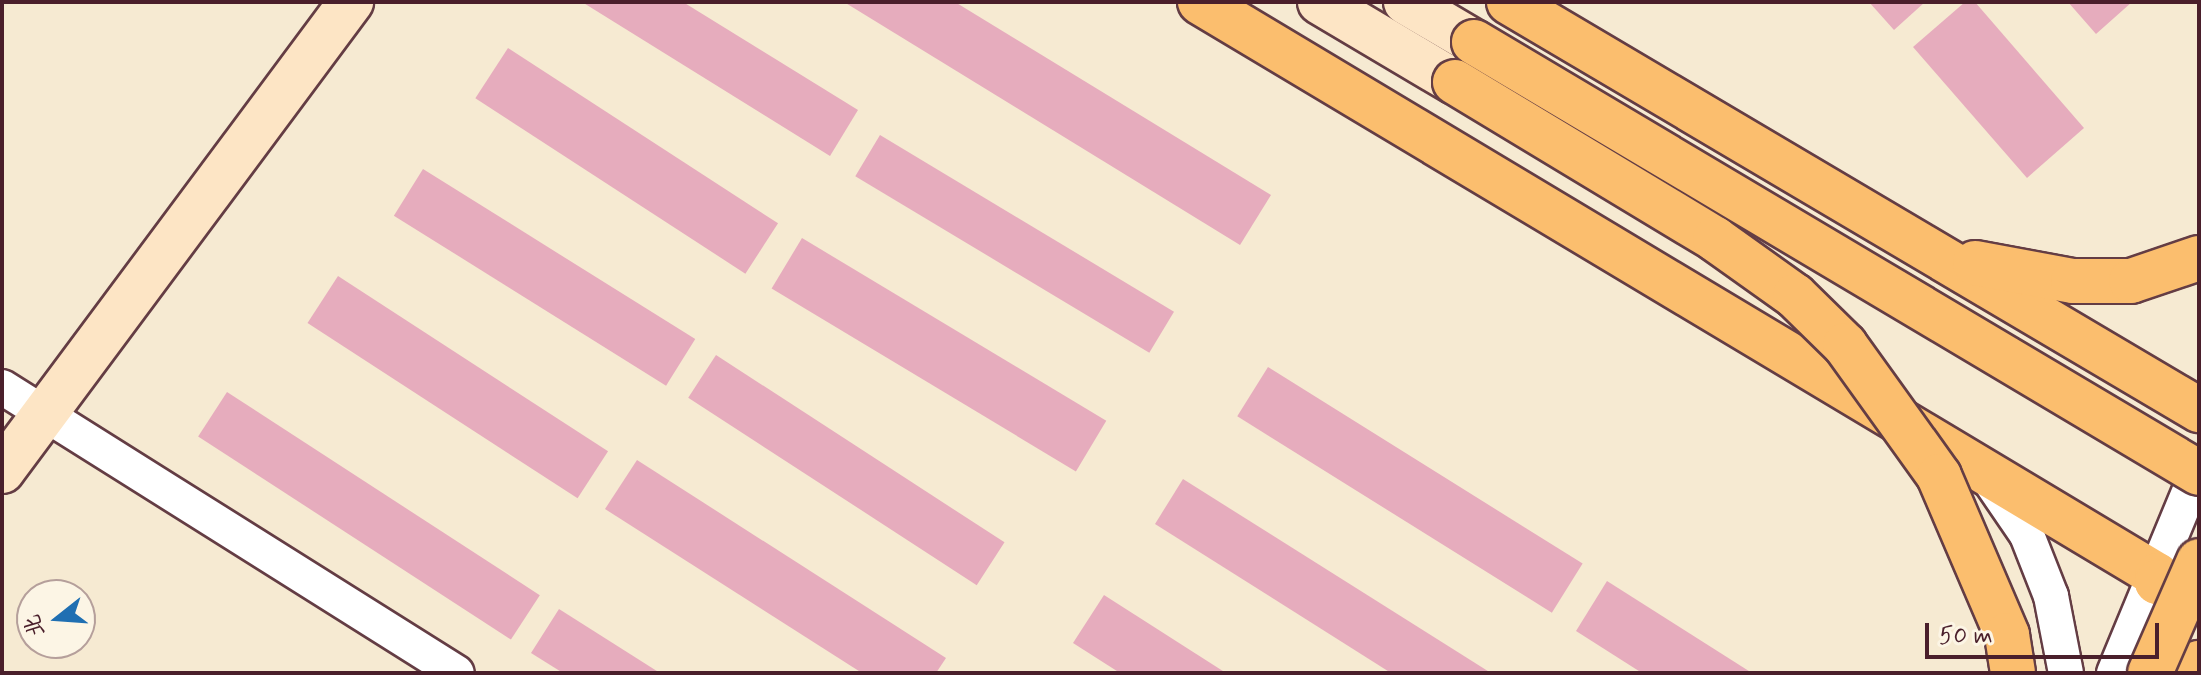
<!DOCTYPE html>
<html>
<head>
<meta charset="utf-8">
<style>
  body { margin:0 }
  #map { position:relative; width:2201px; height:675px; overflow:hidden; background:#f6ead2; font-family:Mynerve,"LXGW WenKai TC",sans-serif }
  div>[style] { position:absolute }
  .building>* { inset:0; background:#e6acbd; transform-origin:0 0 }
  .roads { filter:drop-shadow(2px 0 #643d44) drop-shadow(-2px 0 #643d44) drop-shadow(0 2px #643d44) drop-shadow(0 -2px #643d44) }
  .street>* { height:34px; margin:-17px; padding:0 17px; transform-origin:17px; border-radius:17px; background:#fff }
  .secondary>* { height:44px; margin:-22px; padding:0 22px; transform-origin:22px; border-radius:22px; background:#fde5c5 }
  .primary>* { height:44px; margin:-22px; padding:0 22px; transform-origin:22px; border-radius:22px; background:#fbbe6e }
  .bridges { filter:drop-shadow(2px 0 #643d44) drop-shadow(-2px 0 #643d44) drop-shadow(0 2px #643d44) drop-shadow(0 -2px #643d44) }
  .primary-bridge>* { height:44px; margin:-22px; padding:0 22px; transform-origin:22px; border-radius:22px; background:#fbbe6e }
  span { translate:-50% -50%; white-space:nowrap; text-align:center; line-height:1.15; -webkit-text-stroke:6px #fcf5e5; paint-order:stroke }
  .frame { position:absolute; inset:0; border:4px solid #4a1f2b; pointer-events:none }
  .north { position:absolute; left:16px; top:579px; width:80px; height:80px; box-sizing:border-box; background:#fcf5e5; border:2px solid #b59f9b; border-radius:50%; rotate:253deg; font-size:22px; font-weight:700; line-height:32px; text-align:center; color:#4a1f2b }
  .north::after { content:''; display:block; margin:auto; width:28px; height:36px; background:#1f6fb2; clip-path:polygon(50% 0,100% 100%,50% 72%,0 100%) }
  .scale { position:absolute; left:1925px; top:623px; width:234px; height:36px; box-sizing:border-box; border:4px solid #4a1f2b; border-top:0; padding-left:10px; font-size:24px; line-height:28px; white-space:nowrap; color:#4a1f2b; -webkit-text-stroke:6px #fcf5e5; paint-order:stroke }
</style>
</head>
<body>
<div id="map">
  <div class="building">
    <i style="clip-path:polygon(582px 2px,683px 2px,858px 110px,830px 156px)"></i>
    <i style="clip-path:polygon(844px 2px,955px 2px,1271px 195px,1240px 245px)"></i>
    <i style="clip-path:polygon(1869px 2px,1925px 2px,1894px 30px)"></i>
    <i style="clip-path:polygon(1965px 2px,1975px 2px,2084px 128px,2027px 178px,1913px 47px)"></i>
    <i style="clip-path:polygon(2068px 2px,2132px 2px,2096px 34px)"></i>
    <i style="left:508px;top:48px;width:322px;height:60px;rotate:33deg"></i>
    <i style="left:880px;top:135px;width:343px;height:48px;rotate:31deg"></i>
    <i style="left:423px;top:169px;width:321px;height:55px;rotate:32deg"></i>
    <i style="left:802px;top:238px;width:355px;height:59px;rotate:31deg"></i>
    <i style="left:338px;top:276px;width:322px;height:56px;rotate:33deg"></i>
    <i style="left:716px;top:355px;width:344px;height:51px;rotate:33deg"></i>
    <i style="left:1268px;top:367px;width:371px;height:58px;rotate:32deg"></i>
    <i style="left:227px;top:392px;width:373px;height:53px;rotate:33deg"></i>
    <i style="clip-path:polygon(637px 460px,946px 658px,936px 673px,862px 673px,605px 509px)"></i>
    <i style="clip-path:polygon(1183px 479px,1491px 673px,1391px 673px,1155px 524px)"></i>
    <i style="clip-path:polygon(1607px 581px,1752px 673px,1642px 673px,1576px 631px)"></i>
    <i style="clip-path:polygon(1104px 595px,1226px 673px,1120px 673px,1073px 643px)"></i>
    <i style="clip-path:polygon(559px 609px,660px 673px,563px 673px,531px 653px)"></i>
  </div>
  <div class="roads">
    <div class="street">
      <i style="left:2px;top:387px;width:537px;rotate:32.15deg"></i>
      <i style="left:1988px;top:478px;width:69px;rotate:55.6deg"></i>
      <i style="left:2027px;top:535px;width:66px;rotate:68.5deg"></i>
      <i style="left:2051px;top:596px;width:78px;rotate:79deg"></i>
      <i style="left:2114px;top:673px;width:222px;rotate:-67.5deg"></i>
    </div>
    <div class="secondary">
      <i style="left:1320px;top:2px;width:157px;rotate:30.7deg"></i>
      <i style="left:1406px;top:2px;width:79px;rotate:30.5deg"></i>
      <i style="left:2px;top:471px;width:585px;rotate:-53.35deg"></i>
    </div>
    <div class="primary">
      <i style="left:1200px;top:2px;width:1115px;rotate:30.91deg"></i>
      <i style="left:2157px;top:575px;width:7px;rotate:90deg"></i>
      <i style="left:2157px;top:582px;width:43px;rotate:14.7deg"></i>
      <i style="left:1509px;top:2px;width:802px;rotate:30.6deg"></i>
      <i style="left:1975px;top:263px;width:100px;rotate:10.4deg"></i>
      <i style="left:2073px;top:281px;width:58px"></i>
      <i style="left:2131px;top:281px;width:72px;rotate:-18.7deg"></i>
      <i style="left:2195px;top:673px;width:11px;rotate:-68deg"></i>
    </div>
  </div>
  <div class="bridges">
    <div class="primary-bridge">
      <i style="left:1474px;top:42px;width:843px;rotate:30.73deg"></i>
      <i style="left:1455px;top:82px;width:304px;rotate:31.1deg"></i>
      <i style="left:1715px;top:239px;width:98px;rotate:35.5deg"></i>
      <i style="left:1795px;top:296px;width:70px;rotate:44.4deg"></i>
      <i style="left:1845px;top:345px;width:161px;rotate:54.3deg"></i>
      <i style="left:1939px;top:476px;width:173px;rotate:66.8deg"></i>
      <i style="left:2007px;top:635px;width:38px;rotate:81deg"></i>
      <i style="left:2150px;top:673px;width:122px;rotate:-66.4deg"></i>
    </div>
  </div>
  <div class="frame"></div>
  <div class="north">北</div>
  <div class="scale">50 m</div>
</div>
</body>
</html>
